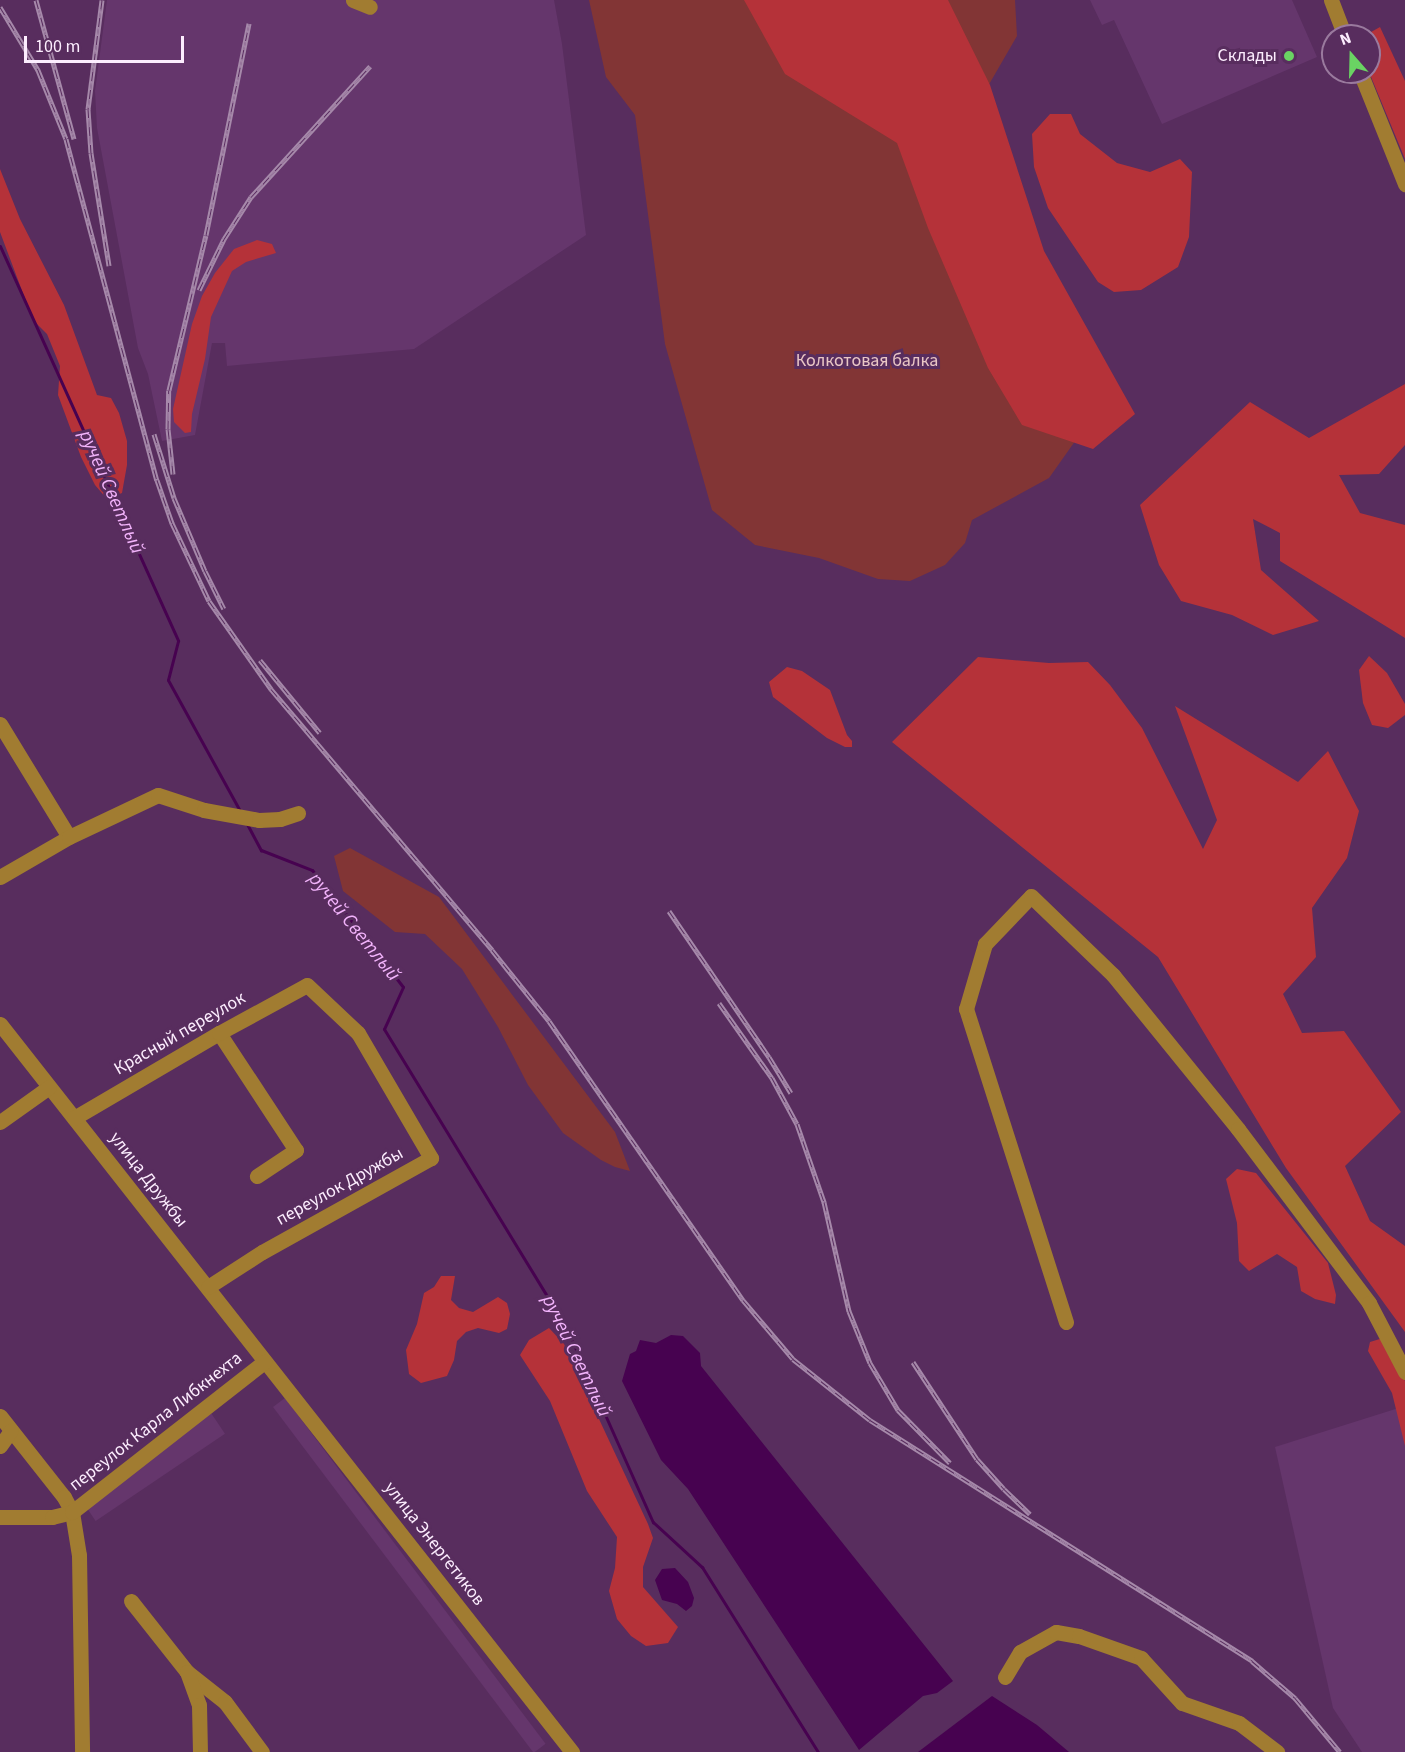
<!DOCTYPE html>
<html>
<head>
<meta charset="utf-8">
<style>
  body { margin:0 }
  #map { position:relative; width:1405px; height:1752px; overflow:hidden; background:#582d5e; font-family:"Source Sans 3",sans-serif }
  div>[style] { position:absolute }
  .built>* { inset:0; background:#65366c; transform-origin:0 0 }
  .green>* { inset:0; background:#823535 }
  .forest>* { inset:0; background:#b53239 }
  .water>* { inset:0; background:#470250 }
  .stream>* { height:3px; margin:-1.5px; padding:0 1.5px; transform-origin:1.5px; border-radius:1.5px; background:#470250 }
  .minor>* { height:15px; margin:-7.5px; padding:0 7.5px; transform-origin:7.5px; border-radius:7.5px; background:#a17c31 }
  .rail>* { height:5px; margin-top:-2.5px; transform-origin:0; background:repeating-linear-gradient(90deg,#582d5e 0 9px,#a689aa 0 18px); box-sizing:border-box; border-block:2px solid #a689aa }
  .dots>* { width:16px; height:16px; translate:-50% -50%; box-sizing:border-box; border:3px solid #582d5e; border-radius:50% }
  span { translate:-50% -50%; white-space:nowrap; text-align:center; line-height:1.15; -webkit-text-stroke:6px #582d5e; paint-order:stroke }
  .poi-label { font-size:18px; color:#fcedfe }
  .right { translate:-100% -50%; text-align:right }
  .park-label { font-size:18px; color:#eac7c5 }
  .street-label { font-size:18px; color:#fcedfe }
  .water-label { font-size:20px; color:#f2b3fb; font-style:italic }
  .north { position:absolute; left:1321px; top:24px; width:60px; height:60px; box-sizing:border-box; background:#582d5e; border:2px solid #9a7a9e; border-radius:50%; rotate:340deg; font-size:16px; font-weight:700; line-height:24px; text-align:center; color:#fcedfe }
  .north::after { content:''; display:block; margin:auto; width:21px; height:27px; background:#6ad363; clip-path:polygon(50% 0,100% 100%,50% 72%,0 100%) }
  .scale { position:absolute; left:24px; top:36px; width:160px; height:27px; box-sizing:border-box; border:3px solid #fcedfe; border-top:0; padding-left:8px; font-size:18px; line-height:21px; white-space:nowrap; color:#fcedfe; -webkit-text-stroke:4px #582d5e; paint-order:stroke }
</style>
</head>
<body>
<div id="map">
  <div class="built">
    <i style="clip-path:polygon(107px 0,554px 0,562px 44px,586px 235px,414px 349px,227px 366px,225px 343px,212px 343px,195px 435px,162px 441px,148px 374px,138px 348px,97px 128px,95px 91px)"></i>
    <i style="clip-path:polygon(1090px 0,1292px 0,1317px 57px,1162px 124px,1114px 20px,1102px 25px)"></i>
    <i style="left:285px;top:1398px;width:433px;height:15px;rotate:53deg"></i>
    <i style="clip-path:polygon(1405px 1406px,1405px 1752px,1362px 1752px,1333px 1708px,1275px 1447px)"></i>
    <i style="left:211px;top:1413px;width:25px;height:156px;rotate:56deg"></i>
  </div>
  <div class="green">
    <i style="clip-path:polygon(589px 0,1015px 0,1017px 36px,969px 119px,1095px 413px,1049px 478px,972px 520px,965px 543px,945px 565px,910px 581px,878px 579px,819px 558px,755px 545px,712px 510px,665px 344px,635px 115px,606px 77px)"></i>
    <i style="clip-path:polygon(350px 848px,439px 897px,615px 1132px,630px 1171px,615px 1167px,601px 1160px,563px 1133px,528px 1085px,498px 1027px,462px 969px,425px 934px,395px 932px,343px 891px,334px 856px)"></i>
  </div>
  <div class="forest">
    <i style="clip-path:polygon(744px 0,948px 0,990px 85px,1044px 251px,1135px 414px,1093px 449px,1022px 425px,988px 368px,928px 228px,897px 143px,785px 74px)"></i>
    <i style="clip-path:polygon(1380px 27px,1405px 81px,1405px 159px,1369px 72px,1369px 36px,1364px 36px)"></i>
    <i style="clip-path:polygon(1050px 114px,1071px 114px,1080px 134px,1117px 163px,1150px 172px,1180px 159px,1192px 172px,1189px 237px,1178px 267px,1141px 290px,1114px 292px,1098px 282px,1048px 208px,1034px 167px,1032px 134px)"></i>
    <i style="clip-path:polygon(0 169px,20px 219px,64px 305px,97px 395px,111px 398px,119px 413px,127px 441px,127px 465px,122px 493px,107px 499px,95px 485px,81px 457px,58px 395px,60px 366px,47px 334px,33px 320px,0 232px)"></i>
    <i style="clip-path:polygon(257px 240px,272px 244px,276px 253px,246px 262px,232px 271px,211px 317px,205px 359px,192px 414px,191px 432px,185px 433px,174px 422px,173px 409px,192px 324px,202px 296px,215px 273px,234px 249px)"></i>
    <i style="clip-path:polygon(1405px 384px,1405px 445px,1379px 474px,1339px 475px,1360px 513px,1405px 525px,1405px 638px,1280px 561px,1280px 533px,1253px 519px,1261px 570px,1319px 621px,1273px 635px,1232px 615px,1181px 601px,1159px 565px,1140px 505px,1250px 402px,1309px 438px)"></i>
    <i style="clip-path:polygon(1369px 656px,1387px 673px,1405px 704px,1405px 715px,1388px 728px,1372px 725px,1363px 703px,1359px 670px)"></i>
    <i style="clip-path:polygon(978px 657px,1049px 663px,1088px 662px,1110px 685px,1142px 728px,1203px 849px,1217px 820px,1175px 706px,1298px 782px,1328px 751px,1359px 811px,1347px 858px,1312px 908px,1316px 957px,1283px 994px,1302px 1033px,1344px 1031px,1401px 1112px,1345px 1166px,1370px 1221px,1405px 1246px,1405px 1332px,1286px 1168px,1158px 957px,892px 742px)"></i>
    <i style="clip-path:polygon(787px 667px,802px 671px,830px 690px,847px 735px,852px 741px,852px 747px,845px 747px,827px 738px,773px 697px,769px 682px)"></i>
    <i style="clip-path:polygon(1237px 1169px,1256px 1173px,1328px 1263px,1336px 1295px,1335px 1304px,1315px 1299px,1301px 1291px,1297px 1267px,1277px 1254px,1249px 1271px,1239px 1261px,1237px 1223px,1226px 1179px)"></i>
    <i style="clip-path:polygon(441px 1276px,455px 1276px,451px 1300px,459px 1308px,473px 1312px,498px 1297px,507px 1303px,510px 1314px,507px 1329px,499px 1333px,478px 1328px,466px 1332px,457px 1341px,454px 1360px,447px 1376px,421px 1383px,409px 1374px,406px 1350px,417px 1324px,424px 1293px,434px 1287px)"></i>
    <i style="clip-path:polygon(549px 1328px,564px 1344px,648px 1524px,653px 1538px,643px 1567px,643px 1587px,678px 1627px,668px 1643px,646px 1646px,631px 1636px,617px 1619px,609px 1591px,615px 1568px,617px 1537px,587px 1491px,550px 1401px,520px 1355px,529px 1340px)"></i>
    <i style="clip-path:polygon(1383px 1338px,1405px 1381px,1405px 1446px,1392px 1393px,1368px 1351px,1370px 1342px)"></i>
  </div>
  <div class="water">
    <i style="clip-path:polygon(671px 1335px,683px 1336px,700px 1353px,701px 1366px,953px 1681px,937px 1693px,923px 1696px,859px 1750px,688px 1489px,661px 1460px,622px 1381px,630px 1354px,636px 1351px,640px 1340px,656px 1343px)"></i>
    <i style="clip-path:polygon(675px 1568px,688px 1582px,694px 1598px,692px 1606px,686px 1611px,677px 1604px,662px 1600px,655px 1580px,662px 1569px)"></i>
    <i style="clip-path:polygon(992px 1696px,1037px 1725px,1069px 1752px,918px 1752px)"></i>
  </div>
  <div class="stream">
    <i style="left:0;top:246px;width:433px;rotate:65.7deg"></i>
    <i style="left:178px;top:641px;width:40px;rotate:104.4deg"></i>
    <i style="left:168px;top:680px;width:149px;rotate:61.2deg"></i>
    <i style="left:247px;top:824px;width:30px;rotate:62deg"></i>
    <i style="left:261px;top:850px;width:55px;rotate:21.4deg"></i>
    <i style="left:312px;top:870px;width:148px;rotate:52.1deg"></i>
    <i style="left:403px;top:987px;width:46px;rotate:114.3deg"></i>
    <i style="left:384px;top:1029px;width:349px;rotate:58.6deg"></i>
    <i style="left:566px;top:1327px;width:214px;rotate:66deg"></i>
    <i style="left:653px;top:1522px;width:67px;rotate:42.6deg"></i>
    <i style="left:702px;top:1567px;width:218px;rotate:57.9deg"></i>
  </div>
  <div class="minor">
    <i style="left:353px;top:0;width:18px;rotate:22deg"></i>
    <i style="left:1331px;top:0;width:39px;rotate:69deg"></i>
    <i style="left:1360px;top:72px;width:121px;rotate:68.1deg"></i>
    <i style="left:0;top:724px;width:132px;rotate:58.6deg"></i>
    <i style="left:0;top:877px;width:80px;rotate:-30.1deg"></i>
    <i style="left:69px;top:837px;width:98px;rotate:-25.3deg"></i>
    <i style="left:158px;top:795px;width:48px;rotate:18.1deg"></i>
    <i style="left:204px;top:810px;width:56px;rotate:10.3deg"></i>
    <i style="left:259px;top:820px;width:21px;rotate:-3deg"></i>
    <i style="left:280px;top:819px;width:19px;rotate:-18deg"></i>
    <i style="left:0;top:1024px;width:926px;rotate:51.84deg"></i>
    <i style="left:219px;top:1033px;width:140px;rotate:56.7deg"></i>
    <i style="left:296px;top:1150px;width:47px;rotate:146.3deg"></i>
    <i style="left:74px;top:1118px;width:168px;rotate:-30.4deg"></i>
    <i style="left:219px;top:1033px;width:100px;rotate:-28.6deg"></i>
    <i style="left:307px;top:985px;width:70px;rotate:43.3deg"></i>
    <i style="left:358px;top:1033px;width:145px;rotate:59.7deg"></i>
    <i style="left:431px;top:1158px;width:193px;rotate:150.9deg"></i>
    <i style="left:262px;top:1252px;width:64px;rotate:147.1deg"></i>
    <i style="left:0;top:1122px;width:60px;rotate:-35.5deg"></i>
    <i style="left:1066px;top:1322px;width:329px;rotate:-107.7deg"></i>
    <i style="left:966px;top:1009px;width:68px;rotate:-73.7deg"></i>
    <i style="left:985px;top:944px;width:66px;rotate:-46.2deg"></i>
    <i style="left:1031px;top:896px;width:114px;rotate:43.9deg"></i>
    <i style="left:1113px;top:975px;width:198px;rotate:50.9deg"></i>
    <i style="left:1238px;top:1129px;width:218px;rotate:53deg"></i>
    <i style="left:1369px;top:1303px;width:78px;rotate:62.4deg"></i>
    <i style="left:0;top:1416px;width:103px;rotate:51.7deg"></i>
    <i style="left:64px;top:1497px;width:17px;rotate:62deg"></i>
    <i style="left:72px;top:1512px;width:44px;rotate:80.8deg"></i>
    <i style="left:79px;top:1555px;width:197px;rotate:89.1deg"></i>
    <i style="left:0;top:1446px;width:19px;rotate:-55deg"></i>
    <i style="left:0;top:1517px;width:52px"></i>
    <i style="left:52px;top:1517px;width:21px;rotate:-14deg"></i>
    <i style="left:72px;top:1512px;width:244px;rotate:-38deg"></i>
    <i style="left:131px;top:1601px;width:90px;rotate:51.7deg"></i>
    <i style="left:187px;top:1672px;width:48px;rotate:38.3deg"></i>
    <i style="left:225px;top:1702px;width:62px;rotate:53.5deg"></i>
    <i style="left:187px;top:1672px;width:35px;rotate:70deg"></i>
    <i style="left:199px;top:1705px;width:47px;rotate:88.8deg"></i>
    <i style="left:1005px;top:1677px;width:29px;rotate:-59deg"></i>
    <i style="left:1020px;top:1652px;width:41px;rotate:-29.1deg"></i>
    <i style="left:1056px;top:1632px;width:23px;rotate:10deg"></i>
    <i style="left:1079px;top:1636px;width:66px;rotate:19.5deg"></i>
    <i style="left:1141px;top:1658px;width:61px;rotate:47.7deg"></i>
    <i style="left:1182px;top:1703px;width:60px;rotate:19.3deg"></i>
    <i style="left:1239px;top:1723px;width:48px;rotate:37.3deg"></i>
  </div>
  <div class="rail">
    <i style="left:36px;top:0;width:144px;rotate:74.7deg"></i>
    <i style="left:102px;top:0;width:110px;rotate:97.3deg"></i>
    <i style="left:88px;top:109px;width:44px;rotate:86.1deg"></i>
    <i style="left:91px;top:153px;width:114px;rotate:80.9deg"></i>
    <i style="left:0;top:7px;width:74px;rotate:58.9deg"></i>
    <i style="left:38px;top:70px;width:74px;rotate:67.9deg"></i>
    <i style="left:66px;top:139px;width:353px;rotate:75.1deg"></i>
    <i style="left:157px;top:480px;width:46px;rotate:70.8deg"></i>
    <i style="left:172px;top:523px;width:86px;rotate:64.6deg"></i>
    <i style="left:209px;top:601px;width:108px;rotate:54.8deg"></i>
    <i style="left:271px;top:689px;width:342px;rotate:49.7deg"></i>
    <i style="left:492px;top:950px;width:91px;rotate:51.2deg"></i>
    <i style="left:549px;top:1021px;width:340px;rotate:55.2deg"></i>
    <i style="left:743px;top:1300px;width:77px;rotate:49.7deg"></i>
    <i style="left:793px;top:1359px;width:98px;rotate:38.4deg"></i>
    <i style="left:870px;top:1420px;width:452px;rotate:32.2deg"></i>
    <i style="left:1252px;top:1661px;width:57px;rotate:40.7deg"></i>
    <i style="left:1295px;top:1698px;width:70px;rotate:50.2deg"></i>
    <i style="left:199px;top:290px;width:57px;rotate:-63.9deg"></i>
    <i style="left:224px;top:239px;width:50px;rotate:-57.3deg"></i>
    <i style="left:251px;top:197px;width:177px;rotate:-47.7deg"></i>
    <i style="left:154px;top:434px;width:67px;rotate:72.6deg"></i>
    <i style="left:174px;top:498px;width:79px;rotate:67deg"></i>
    <i style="left:205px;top:571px;width:42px;rotate:63.4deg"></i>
    <i style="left:173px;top:474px;width:45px;rotate:-96.3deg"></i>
    <i style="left:168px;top:429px;width:39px;rotate:-89deg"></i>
    <i style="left:169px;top:390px;width:159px;rotate:-76.6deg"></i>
    <i style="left:206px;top:235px;width:216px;rotate:-78.5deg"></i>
    <i style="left:260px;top:660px;width:94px;rotate:50.6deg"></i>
    <i style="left:669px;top:911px;width:177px;rotate:55.6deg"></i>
    <i style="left:769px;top:1057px;width:42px;rotate:58.6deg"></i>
    <i style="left:719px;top:1003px;width:92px;rotate:54.8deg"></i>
    <i style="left:772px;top:1078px;width:52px;rotate:61.5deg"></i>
    <i style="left:797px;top:1124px;width:83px;rotate:70.9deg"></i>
    <i style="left:824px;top:1202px;width:112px;rotate:77.1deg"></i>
    <i style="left:849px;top:1311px;width:56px;rotate:68deg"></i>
    <i style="left:870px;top:1363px;width:55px;rotate:59.2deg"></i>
    <i style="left:898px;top:1410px;width:74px;rotate:45.5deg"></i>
    <i style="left:913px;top:1362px;width:116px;rotate:56.6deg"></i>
    <i style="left:977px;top:1459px;width:40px;rotate:48deg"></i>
    <i style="left:1004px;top:1489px;width:36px;rotate:44deg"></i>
  </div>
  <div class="dots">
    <i style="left:1289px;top:56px;background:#6ad363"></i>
  </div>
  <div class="poi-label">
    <span class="right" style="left:1277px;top:56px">Склады</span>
  </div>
  <div class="park-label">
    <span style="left:867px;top:361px">Колкотовая балка</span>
  </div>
  <div class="street-label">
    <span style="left:180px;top:1034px;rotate:-30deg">Красный переулок</span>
    <span style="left:148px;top:1180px;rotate:52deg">улица Дружбы</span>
    <span style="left:340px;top:1187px;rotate:-29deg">переулок Дружбы</span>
    <span style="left:156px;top:1422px;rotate:-38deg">переулок Карла Либкнехта</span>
    <span style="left:434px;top:1544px;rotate:52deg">улица Энергетиков</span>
  </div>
  <div class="water-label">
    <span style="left:111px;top:492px;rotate:66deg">ручей Светлый</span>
    <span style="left:354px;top:927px;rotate:51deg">ручей Светлый</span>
    <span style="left:576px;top:1356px;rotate:64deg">ручей Светлый</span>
  </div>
  <div class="north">N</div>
  <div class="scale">100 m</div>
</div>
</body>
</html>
